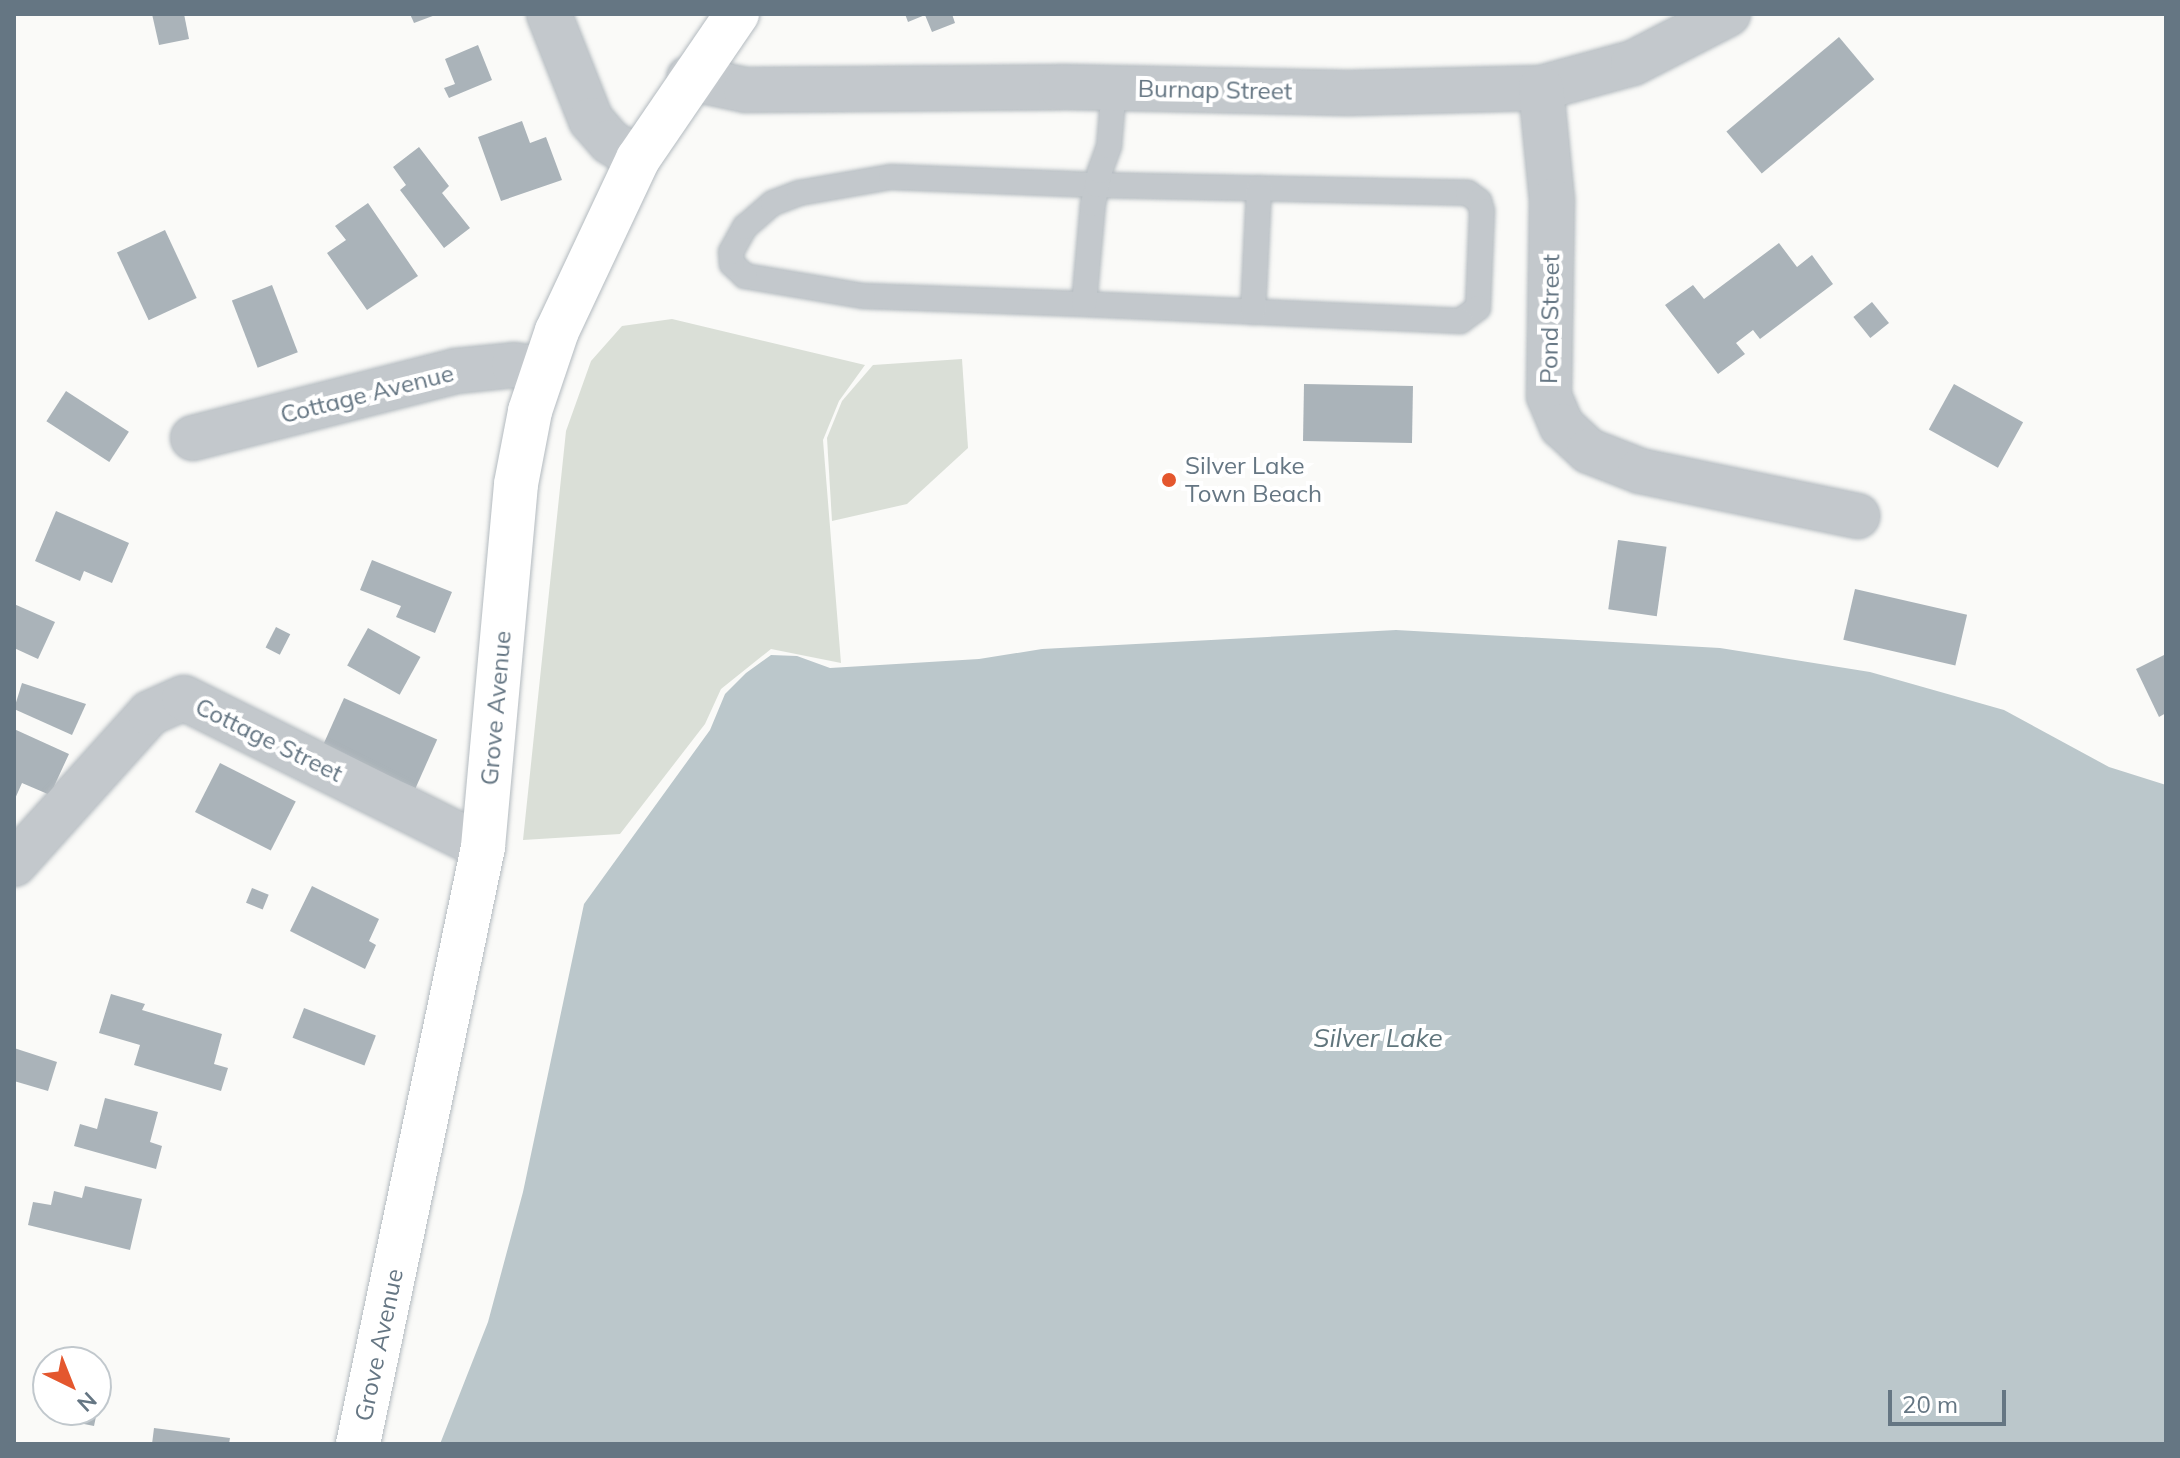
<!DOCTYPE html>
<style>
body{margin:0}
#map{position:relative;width:2180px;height:1458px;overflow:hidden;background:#fafaf8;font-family:Mulish,sans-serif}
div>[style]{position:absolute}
.green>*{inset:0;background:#dadfd7}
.water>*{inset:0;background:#bbc7cb}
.building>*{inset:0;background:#aab3b9;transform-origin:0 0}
.roads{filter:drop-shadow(0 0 2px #b3babf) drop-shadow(0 0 2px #b3babf)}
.lane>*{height:24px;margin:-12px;padding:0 12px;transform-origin:12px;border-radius:12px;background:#c3c8cc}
.street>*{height:44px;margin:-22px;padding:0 22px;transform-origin:22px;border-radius:22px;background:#c3c8cc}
.secondary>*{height:44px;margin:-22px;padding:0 22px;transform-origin:22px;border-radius:22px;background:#fff}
.dots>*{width:22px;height:22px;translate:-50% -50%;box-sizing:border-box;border:4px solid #fff;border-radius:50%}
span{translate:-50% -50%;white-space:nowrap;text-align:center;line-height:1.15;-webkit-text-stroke:8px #fff;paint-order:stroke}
.street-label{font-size:24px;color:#657683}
.poi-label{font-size:24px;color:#657683}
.left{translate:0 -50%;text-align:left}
.water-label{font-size:26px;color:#60757c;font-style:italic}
.frame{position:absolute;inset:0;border:16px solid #657683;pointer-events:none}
.north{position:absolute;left:32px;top:1346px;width:80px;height:80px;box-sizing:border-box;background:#fff;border:2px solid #c1c8cd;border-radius:50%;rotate:137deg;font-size:22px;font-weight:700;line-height:32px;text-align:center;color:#657683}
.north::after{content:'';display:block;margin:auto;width:28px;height:36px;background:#e4572e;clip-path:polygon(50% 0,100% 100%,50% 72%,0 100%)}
.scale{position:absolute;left:1888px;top:1390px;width:118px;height:36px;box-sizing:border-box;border:4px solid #657683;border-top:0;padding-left:10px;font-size:24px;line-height:28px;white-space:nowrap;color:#657683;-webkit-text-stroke:6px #fff;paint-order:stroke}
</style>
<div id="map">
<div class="green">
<div style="clip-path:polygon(672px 319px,865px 365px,839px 401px,823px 440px,841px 663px,771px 649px,721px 689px,705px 724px,620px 834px,523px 840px,566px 431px,591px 361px,622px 326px)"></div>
<div style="clip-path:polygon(962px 359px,968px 448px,907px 504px,832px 521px,827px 438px,842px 401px,873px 365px)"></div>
</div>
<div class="water">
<div style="clip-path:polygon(1396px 630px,1720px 648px,1870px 672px,2004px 710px,2109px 767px,2166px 785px,2166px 1444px,440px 1444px,488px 1322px,523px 1192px,584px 904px,710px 730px,725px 694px,746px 673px,771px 655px,797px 656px,830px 668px,979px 659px,1042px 649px)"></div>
</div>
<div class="building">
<div style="clip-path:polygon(152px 14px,184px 14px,189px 39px,159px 45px)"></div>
<div style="clip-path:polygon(410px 14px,438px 14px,414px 23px)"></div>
<div style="clip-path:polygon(905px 14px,952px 14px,955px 23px,932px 32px,925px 15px,908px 22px)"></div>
<div style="left:1839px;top:37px;width:55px;height:147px;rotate:50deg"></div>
<div style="clip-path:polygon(478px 45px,492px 80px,449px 98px,444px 88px,455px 84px,445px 59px)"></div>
<div style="clip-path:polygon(522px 121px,530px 143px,546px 137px,562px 180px,501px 201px,478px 137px)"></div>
<div style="clip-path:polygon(419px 147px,449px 186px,442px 193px,470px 228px,444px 248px,400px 190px,406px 185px,393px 167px)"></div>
<div style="clip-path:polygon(368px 203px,418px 276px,367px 310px,327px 253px,346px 240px,335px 226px)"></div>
<div style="left:165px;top:230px;width:75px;height:53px;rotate:65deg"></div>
<div style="clip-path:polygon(1779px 243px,1797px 267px,1812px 255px,1833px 284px,1760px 339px,1753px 330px,1736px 343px,1745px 354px,1718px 374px,1665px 305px,1693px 285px,1704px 299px)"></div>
<div style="left:272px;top:285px;width:72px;height:43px;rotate:69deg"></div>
<div style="left:1872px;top:302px;width:27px;height:24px;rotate:51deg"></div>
<div style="left:1304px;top:384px;width:109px;height:57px;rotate:1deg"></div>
<div style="left:1954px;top:384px;width:79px;height:52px;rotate:29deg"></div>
<div style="left:66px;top:391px;width:75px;height:36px;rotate:33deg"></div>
<div style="clip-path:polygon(56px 511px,129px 543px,112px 583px,84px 571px,80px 581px,35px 561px)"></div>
<div style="left:1618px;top:540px;width:49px;height:70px;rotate:8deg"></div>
<div style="clip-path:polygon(372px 560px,452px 592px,435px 633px,396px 617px,401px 606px,360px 590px)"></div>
<div style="left:1855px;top:589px;width:115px;height:52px;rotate:13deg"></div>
<div style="clip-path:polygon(14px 604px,55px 622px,38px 659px,14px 648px)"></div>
<div style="left:276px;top:627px;width:16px;height:23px;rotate:27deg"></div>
<div style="left:368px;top:628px;width:60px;height:43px;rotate:29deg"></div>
<div style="clip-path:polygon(2166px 654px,2166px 713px,2159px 717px,2136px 669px)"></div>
<div style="clip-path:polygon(22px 683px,86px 704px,72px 735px,14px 709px)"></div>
<div style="left:344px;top:698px;width:102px;height:53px;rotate:24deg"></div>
<div style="clip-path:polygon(14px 729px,69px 754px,50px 795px,22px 783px,14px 801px)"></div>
<div style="left:220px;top:763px;width:85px;height:55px;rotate:27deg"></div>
<div style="clip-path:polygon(312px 886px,379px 919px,369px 941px,376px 945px,365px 969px,290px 931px)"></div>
<div style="left:252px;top:888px;width:18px;height:16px;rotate:22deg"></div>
<div style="clip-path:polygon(111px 994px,145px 1004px,142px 1010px,222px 1034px,214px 1064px,228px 1068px,221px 1091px,134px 1065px,140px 1045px,99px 1033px)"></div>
<div style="left:304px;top:1008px;width:77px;height:32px;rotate:21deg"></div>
<div style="clip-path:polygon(14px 1048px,57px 1062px,48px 1091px,14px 1081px)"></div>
<div style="clip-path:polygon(105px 1098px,158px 1112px,150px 1142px,162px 1146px,156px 1169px,74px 1146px,80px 1124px,97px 1129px)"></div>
<div style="clip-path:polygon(85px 1186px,142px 1199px,130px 1250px,28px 1225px,33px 1202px,51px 1205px,54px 1191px,82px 1198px)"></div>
<div style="clip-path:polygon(96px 1378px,104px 1379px,94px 1426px,74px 1422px,77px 1410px,96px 1410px)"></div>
<div style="clip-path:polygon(154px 1428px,230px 1438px,229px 1444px,152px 1444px)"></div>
</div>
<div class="roads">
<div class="lane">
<div style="left:1084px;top:304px;width:221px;rotate:-177.9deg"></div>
<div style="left:863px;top:296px;width:120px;rotate:-170.4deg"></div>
<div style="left:745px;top:276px;width:18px;rotate:-137deg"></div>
<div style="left:732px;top:264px;width:12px;rotate:-95deg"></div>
<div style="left:731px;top:252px;width:29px;rotate:-61deg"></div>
<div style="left:745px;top:227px;width:37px;rotate:-41deg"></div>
<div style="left:773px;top:203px;width:28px;rotate:-21deg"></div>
<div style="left:799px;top:193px;width:93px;rotate:-9.9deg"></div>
<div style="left:891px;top:177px;width:206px;rotate:2.2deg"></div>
<div style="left:1097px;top:185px;width:371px;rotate:1.2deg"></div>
<div style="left:1468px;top:193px;width:14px;rotate:36deg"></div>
<div style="left:1479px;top:201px;width:10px;rotate:73deg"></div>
<div style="left:1482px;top:211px;width:97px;rotate:92.4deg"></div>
<div style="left:1478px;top:308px;width:22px;rotate:144deg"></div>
<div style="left:1460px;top:321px;width:376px;rotate:-177.4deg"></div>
<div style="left:1084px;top:304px;width:100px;rotate:-84.9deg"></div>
<div style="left:1093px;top:204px;width:19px;rotate:-78deg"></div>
<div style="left:1097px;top:185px;width:14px;rotate:-78deg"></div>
<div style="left:1100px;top:171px;width:27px;rotate:-70deg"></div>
<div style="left:1109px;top:146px;width:58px;rotate:-85.1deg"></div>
<div style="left:1253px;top:312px;width:124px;rotate:-87.2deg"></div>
</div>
<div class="street">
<div style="left:549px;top:14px;width:114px;rotate:68.4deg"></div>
<div style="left:591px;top:120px;width:29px;rotate:49deg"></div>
<div style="left:610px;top:142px;width:33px;rotate:31deg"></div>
<div style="left:689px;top:78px;width:58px;rotate:11.9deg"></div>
<div style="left:746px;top:90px;width:315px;rotate:-0.5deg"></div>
<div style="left:1061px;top:87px;width:287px;rotate:1.2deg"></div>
<div style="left:1348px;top:93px;width:193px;rotate:-1.5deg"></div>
<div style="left:1541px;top:88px;width:95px;rotate:-15.2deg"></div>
<div style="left:1633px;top:63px;width:107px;rotate:-27.3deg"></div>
<div style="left:1541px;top:88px;width:114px;rotate:84.4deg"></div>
<div style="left:1552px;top:201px;width:195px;rotate:90.9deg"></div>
<div style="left:1549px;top:396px;width:33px;rotate:67deg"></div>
<div style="left:1562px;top:426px;width:37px;rotate:43deg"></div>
<div style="left:1589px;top:451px;width:55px;rotate:21.4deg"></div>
<div style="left:1640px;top:471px;width:222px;rotate:11.7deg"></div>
<div style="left:193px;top:438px;width:271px;rotate:-14.3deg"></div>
<div style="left:456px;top:371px;width:58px;rotate:-5.9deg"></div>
<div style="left:514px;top:365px;width:29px;rotate:8deg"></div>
<div style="left:14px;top:864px;width:203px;rotate:-48deg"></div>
<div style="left:150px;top:713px;width:37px;rotate:-24deg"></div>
<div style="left:184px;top:698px;width:334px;rotate:26.5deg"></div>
</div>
<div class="secondary">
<div style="left:358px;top:1444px;width:610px;rotate:-78.17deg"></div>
<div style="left:483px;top:847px;width:364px;rotate:-84.8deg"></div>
<div style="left:516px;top:484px;width:74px;rotate:-79.1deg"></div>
<div style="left:530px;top:411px;width:84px;rotate:-71.4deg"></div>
<div style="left:557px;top:331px;width:190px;rotate:-64.8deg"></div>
<div style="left:638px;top:159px;width:176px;rotate:-55.7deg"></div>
</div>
</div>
<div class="dots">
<div style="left:1169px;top:480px;background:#e4572e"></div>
</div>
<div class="street-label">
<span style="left:1215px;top:90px;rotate:1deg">Burnap Street</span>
<span style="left:1550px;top:319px;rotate:-89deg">Pond Street</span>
<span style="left:367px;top:394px;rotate:-14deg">Cottage Avenue</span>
<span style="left:496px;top:708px;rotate:-85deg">Grove Avenue</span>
<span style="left:269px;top:740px;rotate:26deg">Cottage Street</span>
<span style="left:379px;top:1345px;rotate:-78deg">Grove Avenue</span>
</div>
<div class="poi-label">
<span class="left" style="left:1185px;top:480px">Silver Lake<br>Town Beach</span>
</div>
<div class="water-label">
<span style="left:1378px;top:1038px">Silver Lake</span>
</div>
<div class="frame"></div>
<div class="north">N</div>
<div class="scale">20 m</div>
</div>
